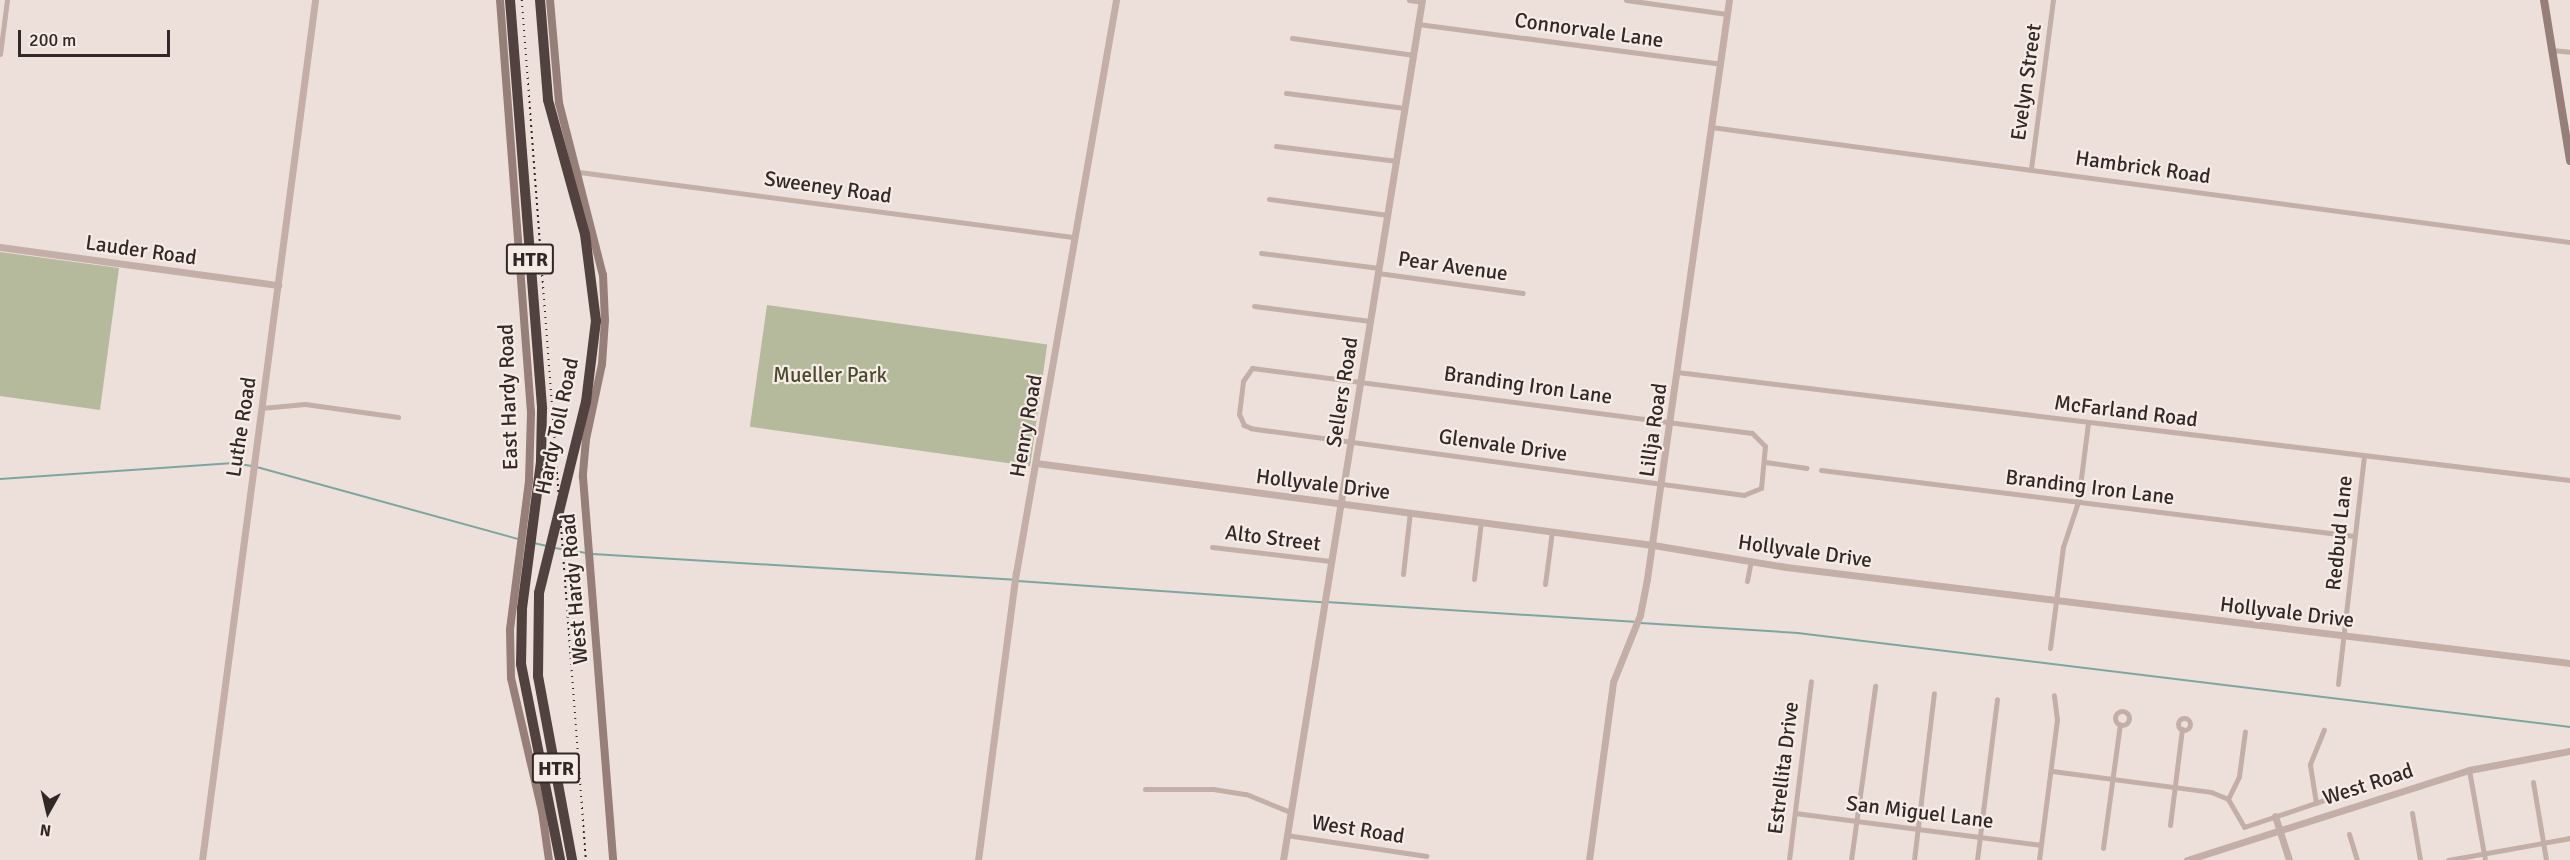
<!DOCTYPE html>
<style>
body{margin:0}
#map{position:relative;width:2570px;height:860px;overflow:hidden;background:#ede0da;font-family:Signika,sans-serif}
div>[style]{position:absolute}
.green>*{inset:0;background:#b5ba9c;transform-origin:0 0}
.stream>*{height:1.5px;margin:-0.75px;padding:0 0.75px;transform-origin:0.75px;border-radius:0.75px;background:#7da6a0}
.minor>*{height:5px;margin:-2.5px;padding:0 2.5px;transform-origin:2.5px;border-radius:2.5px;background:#c3afa7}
.minor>.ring{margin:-2.5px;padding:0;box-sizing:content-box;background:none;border:5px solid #c3afa7;border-radius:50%}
.tertiary>*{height:7px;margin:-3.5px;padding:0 3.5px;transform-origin:3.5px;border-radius:3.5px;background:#c3afa7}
.secondary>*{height:8px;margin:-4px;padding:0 4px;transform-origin:4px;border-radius:4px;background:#967f79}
.motorway>*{height:10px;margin:-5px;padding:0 5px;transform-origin:5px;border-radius:5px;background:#51413f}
.rail>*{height:1.5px;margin-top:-0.75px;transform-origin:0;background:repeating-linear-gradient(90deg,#312827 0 1.5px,transparent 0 6px)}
.motorway-bridge>*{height:10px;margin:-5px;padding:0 5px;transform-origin:5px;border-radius:5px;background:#51413f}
span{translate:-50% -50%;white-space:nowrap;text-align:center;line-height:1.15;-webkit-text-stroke:4.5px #f6ebe5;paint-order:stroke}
.shield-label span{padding:2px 4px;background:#f6ebe5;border:2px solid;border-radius:4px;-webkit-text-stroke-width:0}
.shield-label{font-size:20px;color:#312827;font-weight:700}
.street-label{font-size:21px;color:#312827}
.park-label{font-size:21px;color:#464c2e}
.north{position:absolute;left:18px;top:782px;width:60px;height:60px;-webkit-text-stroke:4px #f6ebe5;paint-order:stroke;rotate:188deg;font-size:16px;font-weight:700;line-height:24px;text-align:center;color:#312827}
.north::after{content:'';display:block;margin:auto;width:21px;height:27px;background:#312827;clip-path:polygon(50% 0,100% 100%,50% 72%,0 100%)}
.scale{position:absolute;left:18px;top:30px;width:152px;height:27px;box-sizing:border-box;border:3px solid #312827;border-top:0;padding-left:8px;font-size:18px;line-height:21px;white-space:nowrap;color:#312827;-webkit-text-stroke:4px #f6ebe5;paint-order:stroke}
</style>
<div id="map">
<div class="green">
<div style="clip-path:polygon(0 252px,119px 268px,100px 410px,0 396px)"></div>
<div style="left:767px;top:305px;width:283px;height:123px;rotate:8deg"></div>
</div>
<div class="stream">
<div style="left:257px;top:467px;width:271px;rotate:15.4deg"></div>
<div style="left:0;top:479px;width:234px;rotate:-3.9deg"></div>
<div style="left:233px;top:463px;width:19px;rotate:9deg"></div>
<div style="left:534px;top:543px;width:13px;rotate:13deg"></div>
<div style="left:555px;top:548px;width:30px;rotate:9deg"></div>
<div style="left:593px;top:554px;width:422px;rotate:3.5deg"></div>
<div style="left:1018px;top:581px;width:305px;rotate:4deg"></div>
<div style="left:1327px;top:602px;width:307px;rotate:3.7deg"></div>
<div style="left:1641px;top:623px;width:157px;rotate:3.6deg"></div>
<div style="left:1798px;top:633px;width:778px;rotate:6.94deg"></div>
</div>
<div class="minor">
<div style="left:1409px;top:0;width:12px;rotate:9deg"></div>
<div style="left:1626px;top:0;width:102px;rotate:7.9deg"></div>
<div style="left:1418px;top:24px;width:305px;rotate:7.5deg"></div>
<div style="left:1292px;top:38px;width:123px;rotate:7.9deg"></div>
<div style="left:2552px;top:50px;width:18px;rotate:6deg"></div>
<div style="left:0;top:54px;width:54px;rotate:-82.6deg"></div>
<div style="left:1286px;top:93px;width:120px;rotate:7.2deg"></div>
<div style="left:1711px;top:127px;width:867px;rotate:7.63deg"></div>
<div style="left:1276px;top:146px;width:122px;rotate:7.1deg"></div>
<div style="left:2031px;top:169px;width:170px;rotate:-82.6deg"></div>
<div style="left:579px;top:172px;width:498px;rotate:7.5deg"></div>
<div style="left:1269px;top:199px;width:120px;rotate:7.7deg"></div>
<div style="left:1261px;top:253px;width:119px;rotate:7.2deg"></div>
<div style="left:1378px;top:273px;width:146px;rotate:7.9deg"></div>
<div style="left:1254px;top:306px;width:117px;rotate:7.4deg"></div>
<div style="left:1252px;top:368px;width:504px;rotate:7.41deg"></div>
<div style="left:1752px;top:433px;width:18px;rotate:45deg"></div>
<div style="left:1765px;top:446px;width:42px;rotate:95.4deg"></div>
<div style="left:1761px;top:488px;width:18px;rotate:158deg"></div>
<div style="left:1744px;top:495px;width:498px;rotate:-172.3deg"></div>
<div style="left:1251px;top:428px;width:8px;rotate:-157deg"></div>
<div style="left:1244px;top:425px;width:12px;rotate:-114deg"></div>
<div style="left:1239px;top:414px;width:33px;rotate:-83deg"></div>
<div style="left:1243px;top:381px;width:16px;rotate:-55deg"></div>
<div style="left:1677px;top:372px;width:900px;rotate:6.9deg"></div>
<div style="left:261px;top:408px;width:44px;rotate:-5.2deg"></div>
<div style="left:305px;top:404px;width:94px;rotate:8deg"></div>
<div style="left:1765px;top:462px;width:42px;rotate:8.1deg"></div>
<div style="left:1821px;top:470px;width:537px;rotate:7.06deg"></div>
<div style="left:1212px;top:547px;width:119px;rotate:6.8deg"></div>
<div style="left:1403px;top:574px;width:62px;rotate:-83.6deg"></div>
<div style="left:1474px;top:579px;width:58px;rotate:-83.1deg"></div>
<div style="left:1747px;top:581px;width:21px;rotate:-79deg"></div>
<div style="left:1545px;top:584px;width:53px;rotate:-82.5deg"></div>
<div style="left:2050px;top:648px;width:102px;rotate:-82.7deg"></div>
<div style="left:2063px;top:547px;width:47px;rotate:-71.6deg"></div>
<div style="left:2078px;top:502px;width:80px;rotate:-82.8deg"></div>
<div style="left:2338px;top:684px;width:228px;rotate:-83.5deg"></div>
<div class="ring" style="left:2115px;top:711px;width:9px;height:9px"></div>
<div class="ring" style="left:2178px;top:718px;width:7px;height:7px"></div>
<div style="left:2469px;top:770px;width:91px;rotate:79.9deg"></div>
<div style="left:2052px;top:771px;width:160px;rotate:7.5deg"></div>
<div style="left:2211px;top:792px;width:18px;rotate:22deg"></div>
<div style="left:2228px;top:799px;width:32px;rotate:60deg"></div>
<div style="left:2244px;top:827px;width:88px;rotate:-18.6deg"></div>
<div style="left:2533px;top:782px;width:79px;rotate:80.5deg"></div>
<div style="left:1145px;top:789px;width:68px"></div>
<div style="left:1213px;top:789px;width:33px;rotate:9deg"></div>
<div style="left:1246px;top:794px;width:48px;rotate:22.2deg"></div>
<div style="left:2228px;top:799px;width:25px;rotate:-64deg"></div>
<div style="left:2239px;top:776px;width:45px;rotate:-82.4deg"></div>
<div style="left:2316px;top:803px;width:39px;rotate:-99deg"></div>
<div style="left:2310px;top:764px;width:37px;rotate:-68deg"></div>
<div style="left:1795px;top:813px;width:247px;rotate:7.4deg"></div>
<div style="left:2412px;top:813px;width:48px;rotate:80.3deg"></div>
<div style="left:2170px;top:825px;width:97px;rotate:-82.9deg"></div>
<div style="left:2349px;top:834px;width:27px;rotate:73deg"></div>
<div style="left:1286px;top:835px;width:142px;rotate:8.5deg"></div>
<div style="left:2103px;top:848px;width:125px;rotate:-82.2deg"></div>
<div style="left:1789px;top:860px;width:180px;rotate:-83deg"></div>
<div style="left:1851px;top:860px;width:176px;rotate:-82.1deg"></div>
<div style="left:1914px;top:860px;width:168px;rotate:-83.2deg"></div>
<div style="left:1977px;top:860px;width:162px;rotate:-82.9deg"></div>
<div style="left:2039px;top:860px;width:141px;rotate:-82.7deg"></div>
<div style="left:2057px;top:720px;width:25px;rotate:-97deg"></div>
<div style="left:2448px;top:860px;width:124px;rotate:-10.2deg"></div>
</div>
<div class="tertiary">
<div style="left:0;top:247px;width:281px;rotate:7.8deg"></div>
<div style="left:1036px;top:463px;width:622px;rotate:7.57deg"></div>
<div style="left:1653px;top:545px;width:135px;rotate:9.4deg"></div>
<div style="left:1786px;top:567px;width:790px;rotate:6.98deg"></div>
<div style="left:2275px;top:816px;width:46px;rotate:72.3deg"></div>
<div style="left:202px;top:860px;width:867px;rotate:-82.51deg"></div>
<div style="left:978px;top:860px;width:290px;rotate:-82.5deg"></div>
<div style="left:1016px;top:573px;width:582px;rotate:-80.1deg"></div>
<div style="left:1283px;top:860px;width:871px;rotate:-80.82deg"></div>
<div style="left:1589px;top:860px;width:180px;rotate:-82.3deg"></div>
<div style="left:1613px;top:682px;width:72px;rotate:-68.1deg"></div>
<div style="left:1640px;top:615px;width:37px;rotate:-79deg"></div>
<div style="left:1647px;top:579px;width:585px;rotate:-81.94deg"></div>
<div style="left:2187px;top:860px;width:296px;rotate:-17.7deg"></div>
<div style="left:2469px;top:770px;width:103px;rotate:-10.7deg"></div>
</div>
<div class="secondary">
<div style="left:500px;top:0;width:414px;rotate:85.7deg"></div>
<div style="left:531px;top:413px;width:68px;rotate:91.7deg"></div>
<div style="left:529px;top:481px;width:150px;rotate:97.3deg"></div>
<div style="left:510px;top:630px;width:48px;rotate:88.8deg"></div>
<div style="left:511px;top:678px;width:137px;rotate:76.9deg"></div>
<div style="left:542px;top:811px;width:49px;rotate:81.9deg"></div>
<div style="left:550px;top:0;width:103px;rotate:85deg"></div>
<div style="left:559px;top:103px;width:178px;rotate:75.7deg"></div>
<div style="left:603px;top:275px;width:45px;rotate:87.5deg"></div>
<div style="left:605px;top:320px;width:44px;rotate:93.9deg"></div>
<div style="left:602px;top:364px;width:77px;rotate:102deg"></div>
<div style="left:586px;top:439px;width:38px;rotate:95deg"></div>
<div style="left:583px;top:477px;width:384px;rotate:85.5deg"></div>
<div style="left:2544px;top:0;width:163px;rotate:80.8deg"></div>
</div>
<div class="motorway">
<div style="left:510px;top:0;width:410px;rotate:85.5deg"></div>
<div style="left:542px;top:409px;width:53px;rotate:91.1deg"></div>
<div style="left:541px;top:462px;width:148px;rotate:97.4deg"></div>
<div style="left:522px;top:609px;width:55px;rotate:91deg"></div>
<div style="left:521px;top:664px;width:200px;rotate:78.7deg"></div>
<div style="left:540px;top:0;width:100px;rotate:85.4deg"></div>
<div style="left:548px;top:100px;width:139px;rotate:74.6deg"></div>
<div style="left:585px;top:234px;width:88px;rotate:82.8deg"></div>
<div style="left:538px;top:676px;width:187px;rotate:79.5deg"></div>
</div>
<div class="rail">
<div style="left:522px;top:0;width:862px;rotate:85.74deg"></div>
</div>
<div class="motorway-bridge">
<div style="left:538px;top:676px;width:83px;rotate:-89.3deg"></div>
<div style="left:539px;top:593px;width:197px;rotate:-76.2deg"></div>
<div style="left:586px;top:402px;width:82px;rotate:-83deg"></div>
</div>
<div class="shield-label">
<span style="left:530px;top:259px">HTR</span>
<span style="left:556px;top:768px">HTR</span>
</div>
<div class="street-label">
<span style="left:1589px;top:30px;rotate:8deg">Connorvale Lane</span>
<span style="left:2026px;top:82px;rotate:-82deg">Evelyn Street</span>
<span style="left:2143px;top:167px;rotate:8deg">Hambrick Road</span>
<span style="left:828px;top:187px;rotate:8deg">Sweeney Road</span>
<span style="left:141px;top:250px;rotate:8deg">Lauder Road</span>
<span style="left:1453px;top:266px;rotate:8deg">Pear Avenue</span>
<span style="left:1528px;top:385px;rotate:8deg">Branding Iron Lane</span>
<span style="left:1342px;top:392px;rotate:-81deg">Sellers Road</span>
<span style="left:508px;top:397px;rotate:-92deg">East Hardy Road</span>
<span style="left:2126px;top:411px;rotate:7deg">McFarland Road</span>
<span style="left:557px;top:426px;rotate:-78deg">Hardy Toll Road</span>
<span style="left:1026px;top:426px;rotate:-80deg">Henry Road</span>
<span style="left:241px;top:427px;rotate:-81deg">Luthe Road</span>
<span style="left:1653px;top:430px;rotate:-82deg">Lillja Road</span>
<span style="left:1503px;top:445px;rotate:8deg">Glenvale Drive</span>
<span style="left:1323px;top:484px;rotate:7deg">Hollyvale Drive</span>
<span style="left:2090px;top:487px;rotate:7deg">Branding Iron Lane</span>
<span style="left:2339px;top:533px;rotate:-84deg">Redbud Lane</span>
<span style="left:1273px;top:538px;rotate:7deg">Alto Street</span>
<span style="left:1805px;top:551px;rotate:8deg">Hollyvale Drive</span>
<span style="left:574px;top:589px;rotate:-95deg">West Hardy Road</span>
<span style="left:2287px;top:612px;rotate:7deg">Hollyvale Drive</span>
<span style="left:1783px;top:768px;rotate:-83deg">Estrellita Drive</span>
<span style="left:2368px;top:784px;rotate:-18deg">West Road</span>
<span style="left:1920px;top:812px;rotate:7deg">San Miguel Lane</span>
<span style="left:1358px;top:829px;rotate:9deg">West Road</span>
</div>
<div class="park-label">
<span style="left:830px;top:375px">Mueller Park</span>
</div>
<div class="north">N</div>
<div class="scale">200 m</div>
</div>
